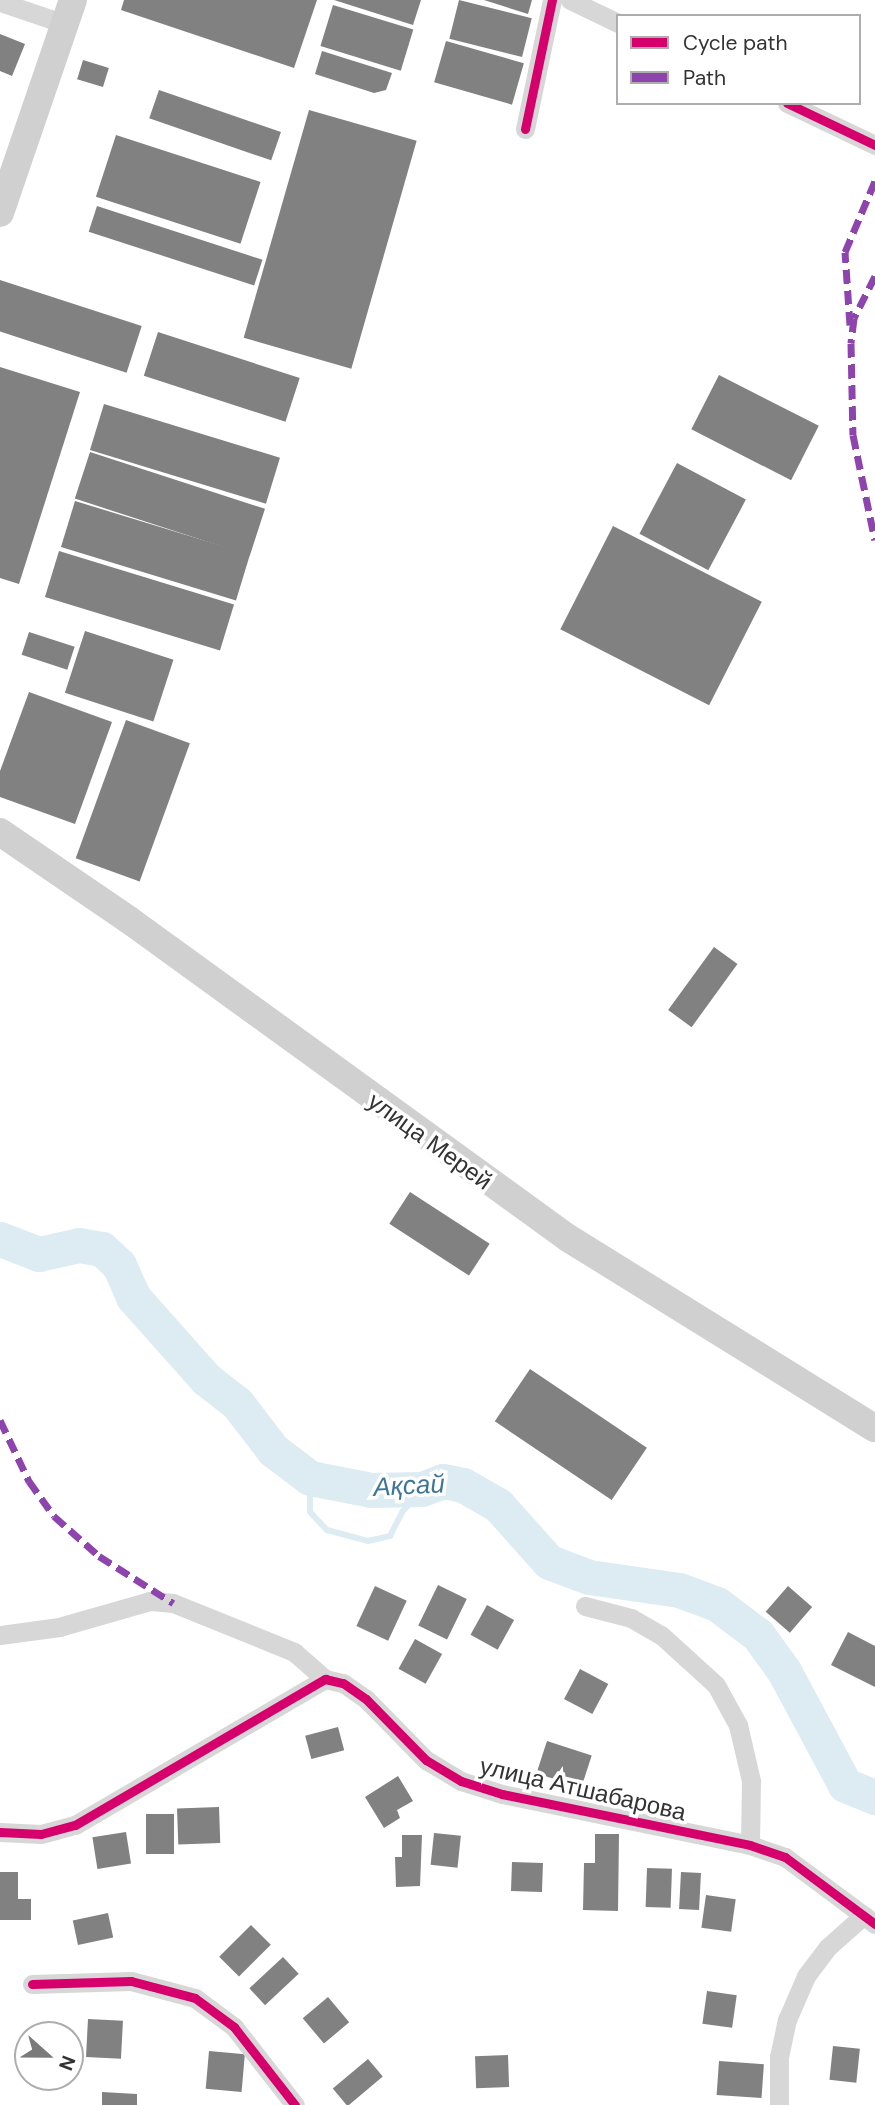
<!DOCTYPE html>
<meta charset="utf-8">
<style>
body{margin:0}
#map{position:relative;width:875px;height:2105px;overflow:hidden;background:#fff;font-family:"DM Sans",sans-serif}
div>[style]{position:absolute}
.stream>*{height:6px;margin:-3px;padding:0 3px;transform-origin:3px;border-radius:3px;background:#ddebf3}
.river>*{height:35px;margin:-17.5px;padding:0 17.5px;transform-origin:17.5px;border-radius:17.5px;background:#ddebf3}
.building>*{inset:0;background:#818181;transform-origin:0 0}
.minor>*{height:19px;margin:-9.5px;padding:0 9.5px;transform-origin:9.5px;border-radius:9.5px;background:#d7d7d7}
.secondary>*{height:28px;margin:-14px;padding:0 14px;transform-origin:14px;border-radius:14px;background:#d0d0d0}
.quiet>*{height:7px;margin-top:-3.5px;transform-origin:0;background:repeating-linear-gradient(90deg,#8e44ad 0 14px,transparent 0 21px)}
.cycleway>*{height:9px;margin:-4.5px;padding:0 4.5px;transform-origin:4.5px;border-radius:4.5px;background:#d6006c}
span{translate:-50% -50%;white-space:nowrap;text-align:center;line-height:1.15;-webkit-text-stroke:7px #fff;paint-order:stroke}
.street-label{font-size:24px;color:#333}
.water-label{font-size:26px;color:#3f7597;font-style:italic}
.legend{position:absolute;left:616px;top:14px;width:245px;height:91px;box-sizing:border-box;background:#fff;border:2px solid #adadad;margin:0;padding:9px 12px;list-style:none;font-size:21px;color:#333}
.legend li{display:flex;align-items:center;gap:14px;height:35px}
.legend b{width:35px;border:2px solid #adadad}
.north{position:absolute;left:14px;top:2021px;width:70px;height:70px;box-sizing:border-box;background:#fff;border:2px solid #adadad;border-radius:50%;rotate:111deg;font-size:19px;font-weight:700;line-height:28px;text-align:center;color:#333}
.north::after{content:'';display:block;margin:auto;width:24px;height:32px;background:#7a7a7a;clip-path:polygon(50% 0,100% 100%,50% 72%,0 100%)}
</style>
<div id="map">
<div class="stream">
<div style="left:310px;top:1478px;width:34px;rotate:90deg"></div>
<div style="left:310px;top:1512px;width:25px;rotate:47deg"></div>
<div style="left:327px;top:1530px;width:42px;rotate:15deg"></div>
<div style="left:368px;top:1541px;width:23px;rotate:-13deg"></div>
<div style="left:390px;top:1536px;width:28px;rotate:-63deg"></div>
<div style="left:403px;top:1511px;width:29px;rotate:-49deg"></div>
</div>
<div class="river">
<div style="left:0;top:1239px;width:42px;rotate:21deg"></div>
<div style="left:39px;top:1254px;width:41px;rotate:-12.7deg"></div>
<div style="left:79px;top:1245px;width:23px;rotate:10deg"></div>
<div style="left:102px;top:1249px;width:23px;rotate:43deg"></div>
<div style="left:119px;top:1265px;width:35px;rotate:66deg"></div>
<div style="left:133px;top:1297px;width:110px;rotate:48.3deg"></div>
<div style="left:206px;top:1379px;width:39px;rotate:38deg"></div>
<div style="left:237px;top:1403px;width:59px;rotate:52.5deg"></div>
<div style="left:273px;top:1450px;width:46px;rotate:37.1deg"></div>
<div style="left:310px;top:1478px;width:62px;rotate:11.1deg"></div>
<div style="left:371px;top:1490px;width:51px;rotate:-1.1deg"></div>
<div style="left:422px;top:1489px;width:22px;rotate:-21deg"></div>
<div style="left:443px;top:1481px;width:20px;rotate:11deg"></div>
<div style="left:463px;top:1485px;width:40px;rotate:29.7deg"></div>
<div style="left:498px;top:1505px;width:76px;rotate:48.2deg"></div>
<div style="left:549px;top:1562px;width:43px;rotate:20.6deg"></div>
<div style="left:589px;top:1577px;width:91px;rotate:8.2deg"></div>
<div style="left:679px;top:1590px;width:40px;rotate:20.2deg"></div>
<div style="left:717px;top:1604px;width:51px;rotate:37.1deg"></div>
<div style="left:758px;top:1635px;width:44px;rotate:54.2deg"></div>
<div style="left:784px;top:1671px;width:129px;rotate:61.8deg"></div>
<div style="left:845px;top:1785px;width:32px;rotate:22deg"></div>
</div>
<div class="building">
<div style="clip-path:polygon(124px 0,317px 0,294px 68px,121px 10px)"></div>
<div style="clip-path:polygon(334px 0,421px 0,413px 25px)"></div>
<div style="left:459px;top:0;width:75px;height:40px;rotate:14deg"></div>
<div style="clip-path:polygon(484px 0,532px 0,528px 14px)"></div>
<div style="left:333px;top:5px;width:84px;height:43px;rotate:17deg"></div>
<div style="clip-path:polygon(0 34px,25px 44px,12px 76px,0 71px)"></div>
<div style="left:446px;top:41px;width:81px;height:43px;rotate:16deg"></div>
<div style="clip-path:polygon(322px 51px,392px 73px,386px 90px,374px 93px,315px 74px)"></div>
<div style="left:83px;top:60px;width:27px;height:20px;rotate:17deg"></div>
<div style="left:159px;top:90px;width:129px;height:30px;rotate:19deg"></div>
<div style="left:309px;top:110px;width:112px;height:237px;rotate:16deg"></div>
<div style="left:116px;top:135px;width:152px;height:65px;rotate:18deg"></div>
<div style="left:97px;top:206px;width:174px;height:27px;rotate:18deg"></div>
<div style="left:0;top:280px;width:149px;height:49px;rotate:18deg"></div>
<div style="left:158px;top:332px;width:149px;height:46px;rotate:18deg"></div>
<div style="clip-path:polygon(0 367px,80px 392px,19px 584px,0 578px)"></div>
<div style="left:719px;top:375px;width:112px;height:61px;rotate:27deg"></div>
<div style="left:104px;top:404px;width:184px;height:48px;rotate:17deg"></div>
<div style="left:90px;top:452px;width:184px;height:49px;rotate:18deg"></div>
<div style="left:677px;top:463px;width:78px;height:80px;rotate:28deg"></div>
<div style="left:75px;top:501px;width:183px;height:48px;rotate:17deg"></div>
<div style="left:613px;top:526px;width:167px;height:116px;rotate:27deg"></div>
<div style="left:59px;top:551px;width:183px;height:48px;rotate:17deg"></div>
<div style="left:85px;top:631px;width:93px;height:65px;rotate:18deg"></div>
<div style="left:29px;top:632px;width:48px;height:24px;rotate:18deg"></div>
<div style="clip-path:polygon(29px 692px,112px 722px,75px 824px,0 797px,0 771px)"></div>
<div style="left:126px;top:720px;width:68px;height:147px;rotate:20deg"></div>
<div style="left:714px;top:947px;width:29px;height:78px;rotate:36deg"></div>
<div style="left:410px;top:1192px;width:95px;height:38px;rotate:33deg"></div>
<div style="left:530px;top:1369px;width:141px;height:63px;rotate:34deg"></div>
<div style="left:438px;top:1585px;width:32px;height:45px;rotate:26deg"></div>
<div style="left:375px;top:1586px;width:35px;height:44px;rotate:25deg"></div>
<div style="left:788px;top:1586px;width:32px;height:34px;rotate:41deg"></div>
<div style="left:487px;top:1605px;width:31px;height:34px;rotate:29deg"></div>
<div style="clip-path:polygon(848px 1632px,875px 1646px,875px 1687px,831px 1665px)"></div>
<div style="left:415px;top:1639px;width:31px;height:34px;rotate:29deg"></div>
<div style="left:580px;top:1669px;width:32px;height:34px;rotate:28deg"></div>
<div style="left:338px;top:1727px;width:24px;height:34px;rotate:75deg"></div>
<div style="left:547px;top:1741px;width:47px;height:34px;rotate:18deg"></div>
<div style="clip-path:polygon(398px 1776px,413px 1801px,397px 1810px,400px 1818px,384px 1828px,365px 1797px)"></div>
<div style="left:219px;top:1807px;width:36px;height:42px;rotate:88deg"></div>
<div style="left:146px;top:1814px;width:28px;height:40px"></div>
<div style="left:126px;top:1832px;width:32px;height:34px;rotate:81deg"></div>
<div style="left:434px;top:1833px;width:27px;height:32px;rotate:6deg"></div>
<div style="clip-path:polygon(595px 1834px,619px 1834px,618px 1911px,583px 1910px,584px 1863px,595px 1863px)"></div>
<div style="clip-path:polygon(402px 1835px,422px 1835px,420px 1886px,396px 1887px,395px 1857px,402px 1857px)"></div>
<div style="left:512px;top:1862px;width:31px;height:29px;rotate:2deg"></div>
<div style="left:647px;top:1868px;width:25px;height:39px;rotate:2deg"></div>
<div style="clip-path:polygon(0 1872px,18px 1872px,18px 1899px,31px 1899px,31px 1920px,0 1920px)"></div>
<div style="left:681px;top:1872px;width:20px;height:37px;rotate:3deg"></div>
<div style="left:706px;top:1895px;width:30px;height:33px;rotate:8deg"></div>
<div style="left:108px;top:1913px;width:25px;height:36px;rotate:78deg"></div>
<div style="left:251px;top:1925px;width:28px;height:45px;rotate:45deg"></div>
<div style="left:283px;top:1957px;width:23px;height:46px;rotate:47deg"></div>
<div style="left:707px;top:1991px;width:30px;height:33px;rotate:8deg"></div>
<div style="left:328px;top:1997px;width:33px;height:33px;rotate:50deg"></div>
<div style="left:88px;top:2019px;width:35px;height:38px;rotate:3deg"></div>
<div style="left:833px;top:2046px;width:27px;height:34px;rotate:6deg"></div>
<div style="left:209px;top:2051px;width:36px;height:38px;rotate:5deg"></div>
<div style="left:508px;top:2055px;width:32px;height:33px;rotate:88deg"></div>
<div style="left:368px;top:2059px;width:23px;height:46px;rotate:50deg"></div>
<div style="left:719px;top:2061px;width:45px;height:34px;rotate:4deg"></div>
<div style="clip-path:polygon(102px 2092px,137px 2094px,137px 2105px,102px 2105px)"></div>
</div>
<div class="minor">
<div style="left:570px;top:0;width:53px;rotate:25.6deg"></div>
<div style="left:0;top:2px;width:69px;rotate:18.7deg"></div>
<div style="left:787px;top:103px;width:98px;rotate:25.5deg"></div>
<div style="left:525px;top:129px;width:132px;rotate:-78.2deg"></div>
<div style="left:585px;top:1606px;width:48px;rotate:14.6deg"></div>
<div style="left:631px;top:1618px;width:34px;rotate:30deg"></div>
<div style="left:661px;top:1635px;width:74px;rotate:42.3deg"></div>
<div style="left:716px;top:1685px;width:46px;rotate:61.2deg"></div>
<div style="left:738px;top:1725px;width:57px;rotate:76.9deg"></div>
<div style="left:751px;top:1781px;width:64px;rotate:90.9deg"></div>
<div style="left:0;top:1635px;width:60px;rotate:-7.7deg"></div>
<div style="left:59px;top:1627px;width:95px;rotate:-15.9deg"></div>
<div style="left:150px;top:1601px;width:23px;rotate:5deg"></div>
<div style="left:173px;top:1603px;width:131px;rotate:22deg"></div>
<div style="left:294px;top:1652px;width:41px;rotate:41.1deg"></div>
<div style="left:0;top:1832px;width:41px;rotate:2.8deg"></div>
<div style="left:41px;top:1834px;width:35px;rotate:-15deg"></div>
<div style="left:75px;top:1825px;width:290px;rotate:-30.3deg"></div>
<div style="left:325px;top:1679px;width:18px;rotate:13deg"></div>
<div style="left:343px;top:1683px;width:28px;rotate:35deg"></div>
<div style="left:366px;top:1699px;width:86px;rotate:45.5deg"></div>
<div style="left:426px;top:1760px;width:41px;rotate:31deg"></div>
<div style="left:461px;top:1781px;width:43px;rotate:17.6deg"></div>
<div style="left:502px;top:1794px;width:253px;rotate:11.6deg"></div>
<div style="left:750px;top:1845px;width:37px;rotate:19deg"></div>
<div style="left:785px;top:1857px;width:112px;rotate:36.7deg"></div>
<div style="left:32px;top:1984px;width:99px;rotate:-1.7deg"></div>
<div style="left:131px;top:1981px;width:66px;rotate:14.9deg"></div>
<div style="left:195px;top:1998px;width:49px;rotate:36.6deg"></div>
<div style="left:234px;top:2027px;width:99px;rotate:52deg"></div>
<div style="left:779px;top:2105px;width:48px;rotate:-90deg"></div>
<div style="left:779px;top:2057px;width:38px;rotate:-78deg"></div>
<div style="left:787px;top:2020px;width:48px;rotate:-66.6deg"></div>
<div style="left:806px;top:1976px;width:36px;rotate:-53deg"></div>
<div style="left:828px;top:1947px;width:48px;rotate:-41.6deg"></div>
</div>
<div class="secondary">
<div style="left:0;top:213px;width:225px;rotate:-71.1deg"></div>
<div style="left:0;top:832px;width:156px;rotate:34.3deg"></div>
<div style="left:129px;top:920px;width:542px;rotate:35.92deg"></div>
<div style="left:568px;top:1238px;width:361px;rotate:31.8deg"></div>
</div>
<div class="quiet">
<div style="left:875px;top:276px;width:47px;rotate:116.6deg"></div>
<div style="left:854px;top:318px;width:25px;rotate:97deg"></div>
<div style="left:851px;top:343px;width:92px;rotate:88.8deg"></div>
<div style="left:853px;top:435px;width:107px;rotate:78.2deg"></div>
<div style="left:850px;top:325px;width:73px;rotate:-93.9deg"></div>
<div style="left:845px;top:252px;width:77px;rotate:-67.1deg"></div>
<div style="left:0;top:1420px;width:68px;rotate:64.6deg"></div>
<div style="left:29px;top:1481px;width:43px;rotate:54.5deg"></div>
<div style="left:54px;top:1516px;width:60px;rotate:41.6deg"></div>
<div style="left:99px;top:1556px;width:88px;rotate:32.4deg"></div>
</div>
<div class="cycleway">
<div style="left:787px;top:103px;width:98px;rotate:25.5deg"></div>
<div style="left:525px;top:129px;width:132px;rotate:-78.2deg"></div>
<div style="left:0;top:1832px;width:41px;rotate:2.8deg"></div>
<div style="left:41px;top:1834px;width:35px;rotate:-15deg"></div>
<div style="left:75px;top:1825px;width:290px;rotate:-30.3deg"></div>
<div style="left:325px;top:1679px;width:18px;rotate:13deg"></div>
<div style="left:343px;top:1683px;width:28px;rotate:35deg"></div>
<div style="left:366px;top:1699px;width:86px;rotate:45.5deg"></div>
<div style="left:426px;top:1760px;width:41px;rotate:31deg"></div>
<div style="left:461px;top:1781px;width:43px;rotate:17.6deg"></div>
<div style="left:502px;top:1794px;width:253px;rotate:11.6deg"></div>
<div style="left:750px;top:1845px;width:37px;rotate:19deg"></div>
<div style="left:785px;top:1857px;width:112px;rotate:36.7deg"></div>
<div style="left:32px;top:1984px;width:99px;rotate:-1.7deg"></div>
<div style="left:131px;top:1981px;width:66px;rotate:14.9deg"></div>
<div style="left:195px;top:1998px;width:49px;rotate:36.6deg"></div>
<div style="left:234px;top:2027px;width:99px;rotate:52deg"></div>
</div>
<div class="street-label">
<span style="left:430px;top:1141px;rotate:36deg">улица Мерей</span>
<span style="left:583px;top:1789px;rotate:13deg">улица Атшабарова</span>
</div>
<div class="water-label">
<span style="left:409px;top:1486px;rotate:-3deg">Ақсай</span>
</div>
<ul class="legend">
<li><b style="height:9px;background:#d6006c"></b>Cycle path</li>
<li><b style="height:9px;background:#8e44ad"></b>Path</li>
</ul>
<div class="north">N</div>
</div>
